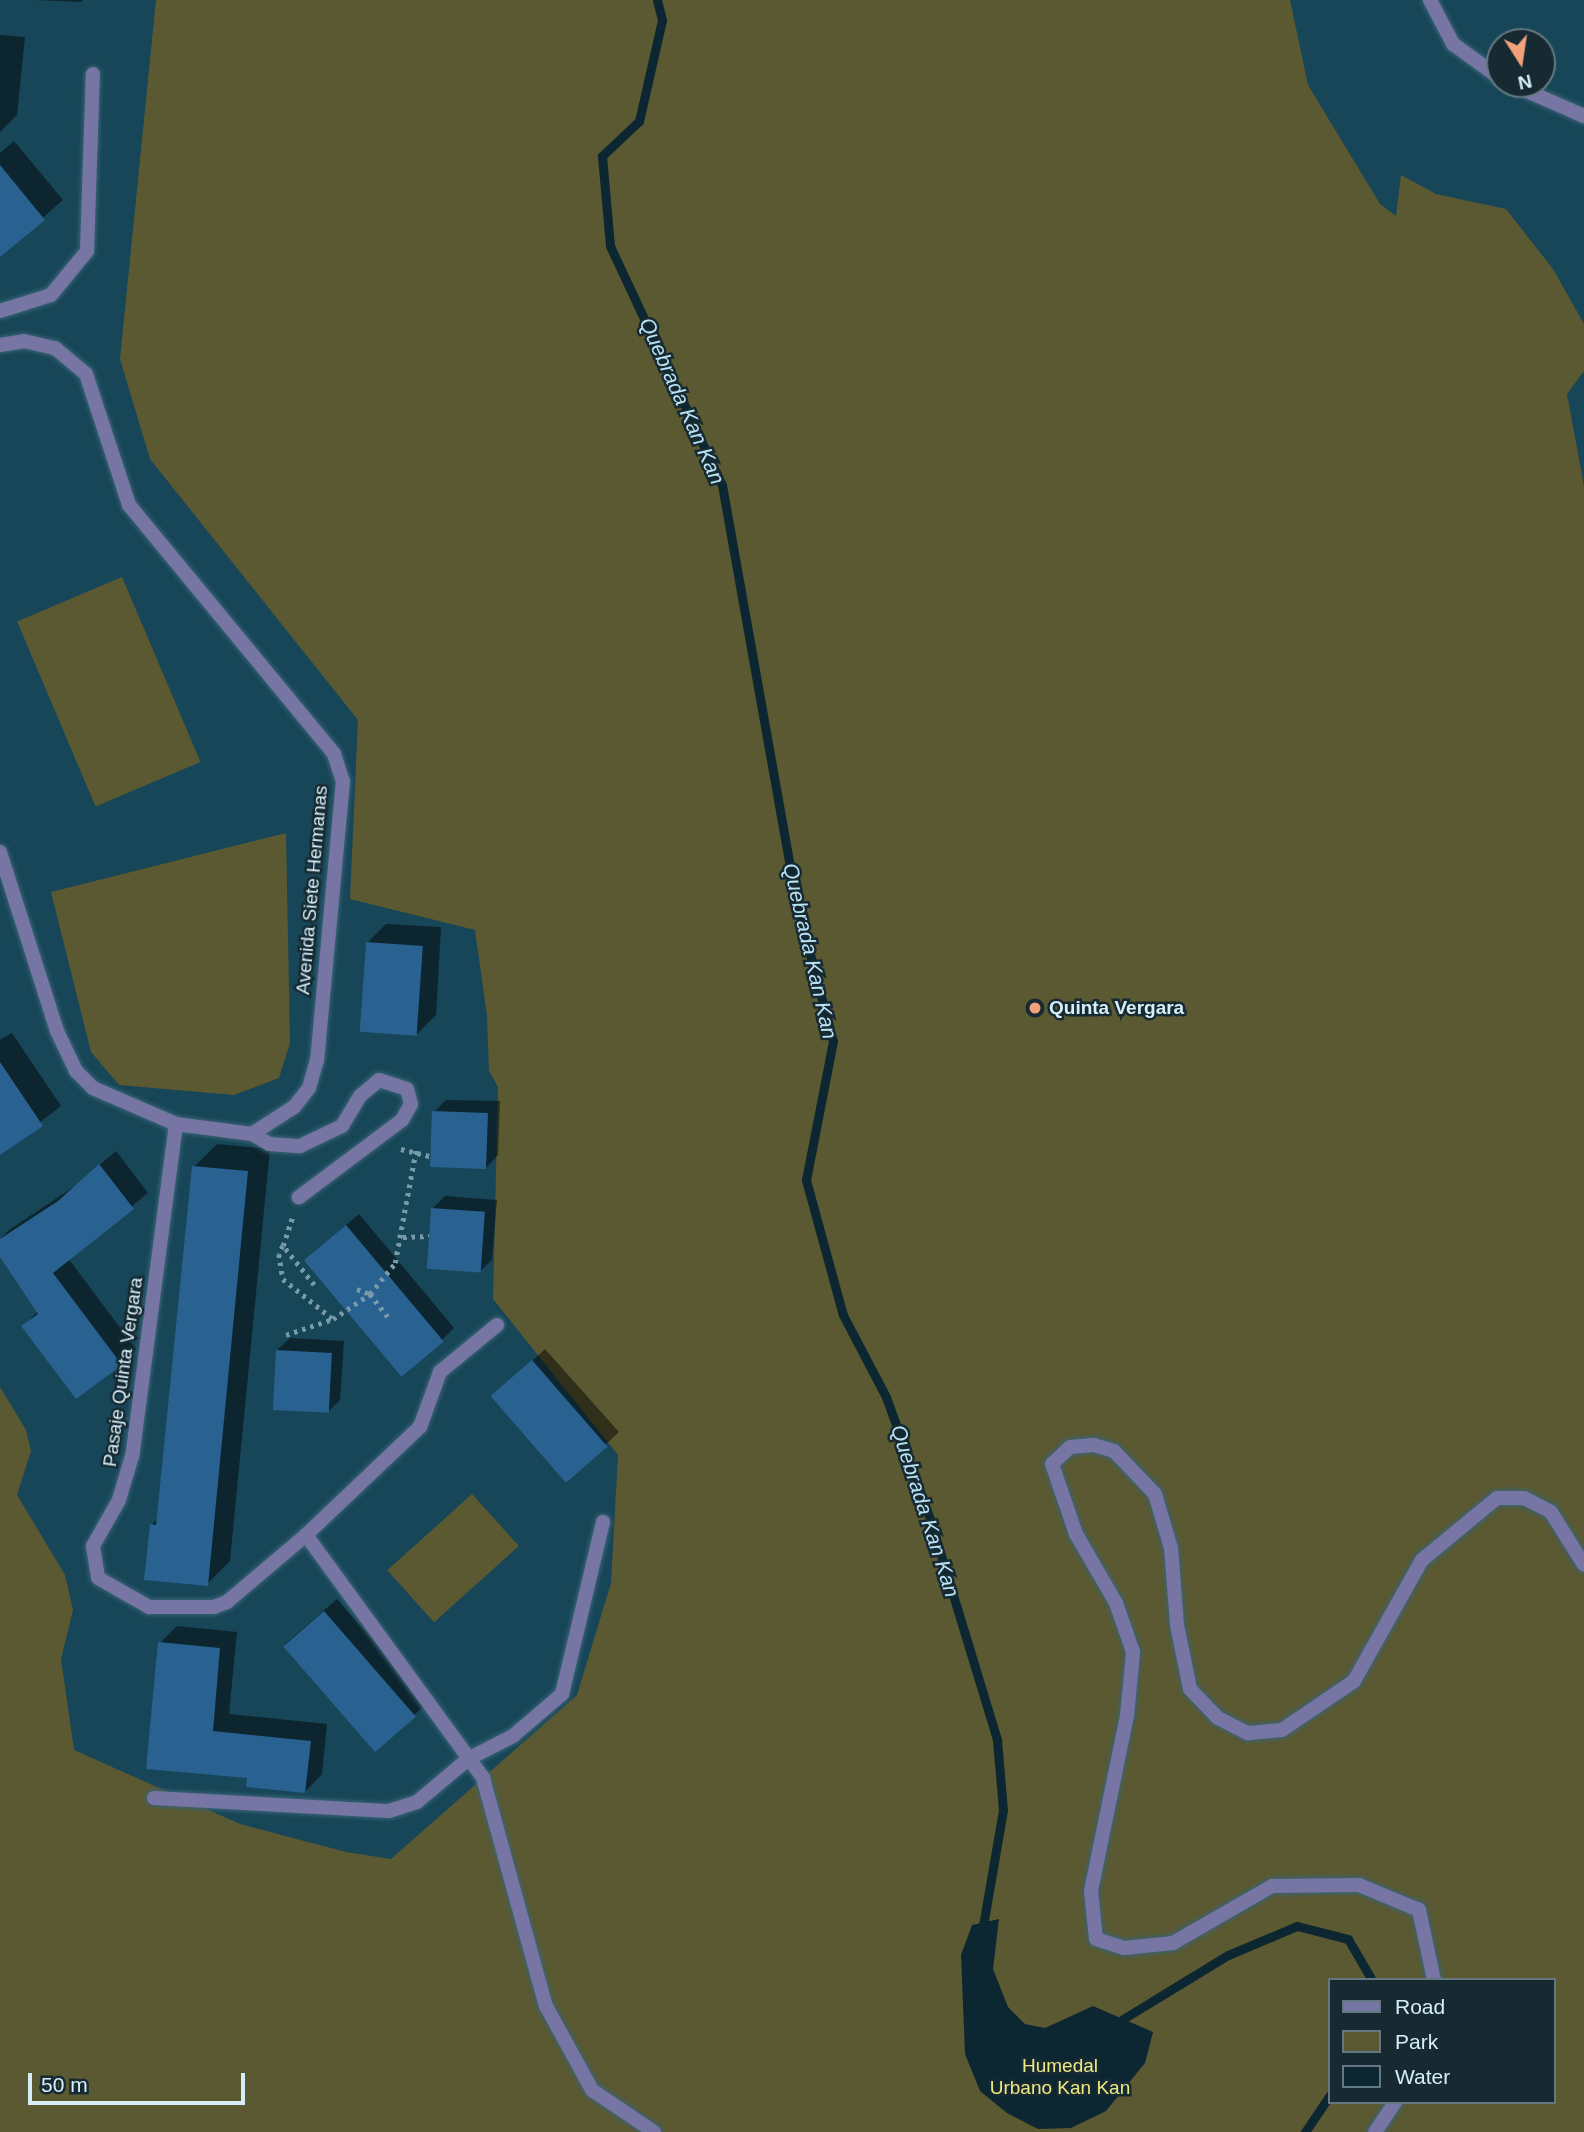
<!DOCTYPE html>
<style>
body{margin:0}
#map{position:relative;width:1584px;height:2132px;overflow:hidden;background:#174658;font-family:Helvetica,sans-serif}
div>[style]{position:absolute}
.green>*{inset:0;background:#5b5931;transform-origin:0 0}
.water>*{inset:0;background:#0c2732}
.shadow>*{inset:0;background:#0007;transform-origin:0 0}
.stream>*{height:9px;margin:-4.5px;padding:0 4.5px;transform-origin:4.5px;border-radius:4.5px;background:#0c2732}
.building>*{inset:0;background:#296290;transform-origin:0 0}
.path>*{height:4.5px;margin-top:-2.25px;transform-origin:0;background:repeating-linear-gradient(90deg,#769aa8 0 3.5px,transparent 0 8.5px)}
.roads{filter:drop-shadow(0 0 2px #396475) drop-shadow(0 0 2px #396475)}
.lane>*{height:14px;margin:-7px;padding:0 7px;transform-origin:7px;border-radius:7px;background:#7775a3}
.street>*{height:14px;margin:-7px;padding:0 7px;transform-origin:7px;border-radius:7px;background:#7775a3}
.dots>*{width:19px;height:19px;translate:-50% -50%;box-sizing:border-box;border:4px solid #172a32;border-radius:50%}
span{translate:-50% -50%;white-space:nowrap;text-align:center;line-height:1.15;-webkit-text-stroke:5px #172a32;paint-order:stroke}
.street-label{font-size:19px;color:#d6eef8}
.poi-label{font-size:19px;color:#d6eef8;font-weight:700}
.left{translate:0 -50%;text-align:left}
.park-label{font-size:19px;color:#ede881}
.water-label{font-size:21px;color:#b9e3f5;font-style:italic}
.legend{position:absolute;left:1328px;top:1978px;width:228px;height:126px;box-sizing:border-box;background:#172a32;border:2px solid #637881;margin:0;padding:9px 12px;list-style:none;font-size:21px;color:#d6eef8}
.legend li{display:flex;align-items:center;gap:14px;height:35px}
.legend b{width:35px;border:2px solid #637881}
.north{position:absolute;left:1486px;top:28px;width:70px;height:70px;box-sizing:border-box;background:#172a32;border:2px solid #637881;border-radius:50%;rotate:168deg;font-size:19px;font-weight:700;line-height:28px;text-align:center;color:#d6eef8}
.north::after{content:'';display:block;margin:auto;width:24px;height:32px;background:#f1a17c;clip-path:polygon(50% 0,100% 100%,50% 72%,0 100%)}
.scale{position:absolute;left:28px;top:2073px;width:217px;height:32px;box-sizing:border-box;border:4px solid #d6eef8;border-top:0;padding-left:9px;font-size:21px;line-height:24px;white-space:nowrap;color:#d6eef8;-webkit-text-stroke:5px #172a32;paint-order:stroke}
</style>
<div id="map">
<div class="green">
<div style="clip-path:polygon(evenodd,156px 0,1290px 0,1308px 85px,1380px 204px,1396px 216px,1401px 175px,1436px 194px,1506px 209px,1553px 269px,1584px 324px,1584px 371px,1567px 394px,1584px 486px,1584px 2132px,0 2132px,0 1387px,26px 1430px,31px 1451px,17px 1495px,65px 1575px,73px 1610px,61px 1659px,74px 1750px,240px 1824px,346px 1852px,391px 1859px,577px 1695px,611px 1583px,618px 1455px,493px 1299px,498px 1087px,489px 1071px,487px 1016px,475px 930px,350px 899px,358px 720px,150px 459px,120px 359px,156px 0,1330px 1980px,1554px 1980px,1554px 2102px,1330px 2102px,1330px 1980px)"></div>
<div style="left:122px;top:577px;width:201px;height:114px;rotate:67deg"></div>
<div style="clip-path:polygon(286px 833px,290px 1043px,279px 1078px,234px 1095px,119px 1085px,91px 1052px,51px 892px)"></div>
<div style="left:472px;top:1494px;width:70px;height:114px;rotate:48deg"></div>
</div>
<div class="water">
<div style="clip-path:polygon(999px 1919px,993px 1969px,1008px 2007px,1025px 2024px,1045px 2028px,1093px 2006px,1153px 2032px,1145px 2063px,1106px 2111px,1071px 2128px,1038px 2129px,1007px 2113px,980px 2091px,965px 2054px,961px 1955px,972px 1925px)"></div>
</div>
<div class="shadow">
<div style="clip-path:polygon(34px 0,83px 0,81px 2px)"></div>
<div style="clip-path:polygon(0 35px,25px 37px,17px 115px,0 132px)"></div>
<div style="clip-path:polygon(14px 141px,63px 200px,0 255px,0 153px)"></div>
<div style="clip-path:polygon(386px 924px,441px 927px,436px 1015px,417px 1034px,367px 943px)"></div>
<div style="clip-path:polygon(12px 1033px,61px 1106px,0 1153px,0 1040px)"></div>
<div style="clip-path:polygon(446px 1100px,500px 1101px,498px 1155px,486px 1168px,434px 1112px)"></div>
<div style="clip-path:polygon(217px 1144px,270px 1149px,230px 1561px,207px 1584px,151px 1525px,159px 1518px,194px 1167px)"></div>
<div style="clip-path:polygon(116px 1151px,148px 1193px,68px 1258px,136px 1349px,121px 1364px,23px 1327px,38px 1311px,0 1254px,0 1239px,9px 1230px,75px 1186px)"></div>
<div style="clip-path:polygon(445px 1196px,497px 1200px,492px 1260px,479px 1272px,433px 1208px)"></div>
<div style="clip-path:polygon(359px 1214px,454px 1328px,441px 1341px,319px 1248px)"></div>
<div style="clip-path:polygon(290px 1338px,344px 1341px,340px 1400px,328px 1412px,277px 1350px)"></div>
<div style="clip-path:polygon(545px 1349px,619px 1432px,606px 1444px,506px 1385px)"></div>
<div style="left:337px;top:1599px;width:138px;height:70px;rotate:49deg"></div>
<div style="clip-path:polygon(177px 1626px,237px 1632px,229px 1714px,327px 1724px,322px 1774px,305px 1792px,249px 1776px,148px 1767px,160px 1643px)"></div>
</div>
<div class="stream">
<div style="left:657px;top:0;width:21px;rotate:76deg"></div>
<div style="left:662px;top:20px;width:104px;rotate:102.8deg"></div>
<div style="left:639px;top:121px;width:51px;rotate:136.6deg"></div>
<div style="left:602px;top:156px;width:90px;rotate:84.9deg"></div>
<div style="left:610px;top:246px;width:264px;rotate:64.9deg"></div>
<div style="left:722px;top:485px;width:427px;rotate:79.9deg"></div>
<div style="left:797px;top:905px;width:141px;rotate:75.2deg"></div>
<div style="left:833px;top:1041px;width:142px;rotate:101deg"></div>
<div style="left:806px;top:1180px;width:140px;rotate:74.7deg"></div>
<div style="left:843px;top:1315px;width:93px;rotate:62.3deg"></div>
<div style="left:886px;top:1397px;width:130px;rotate:70.2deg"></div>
<div style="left:930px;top:1519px;width:231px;rotate:73.1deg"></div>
<div style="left:997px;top:1740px;width:70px;rotate:85.1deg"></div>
<div style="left:1003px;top:1810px;width:124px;rotate:99.8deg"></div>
<div style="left:1118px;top:2027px;width:9px;rotate:-58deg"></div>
<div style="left:1123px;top:2019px;width:123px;rotate:-31.4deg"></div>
<div style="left:1228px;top:1955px;width:75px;rotate:-22.8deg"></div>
<div style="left:1297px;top:1926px;width:53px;rotate:14.3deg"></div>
<div style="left:1348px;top:1939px;width:48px;rotate:59.7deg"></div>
<div style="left:1305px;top:2132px;width:45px;rotate:-56deg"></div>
</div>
<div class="building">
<div style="clip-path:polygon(0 165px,45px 220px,0 257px)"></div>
<div style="left:366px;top:942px;width:57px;height:90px;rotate:4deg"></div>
<div style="clip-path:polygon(0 1062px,43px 1126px,0 1155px)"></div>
<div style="left:432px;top:1111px;width:56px;height:56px;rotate:2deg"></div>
<div style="clip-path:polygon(99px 1164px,134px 1209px,53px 1273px,122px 1365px,76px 1399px,21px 1326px,38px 1314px,0 1257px,0 1239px,58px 1201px)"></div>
<div style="clip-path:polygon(192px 1166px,248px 1171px,208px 1586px,144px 1580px,150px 1524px,156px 1525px)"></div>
<div style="left:431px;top:1208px;width:54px;height:61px;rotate:4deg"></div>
<div style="left:346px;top:1225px;width:152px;height:55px;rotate:50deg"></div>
<div style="left:276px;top:1350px;width:56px;height:60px;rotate:3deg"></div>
<div style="left:532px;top:1360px;width:115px;height:55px;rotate:49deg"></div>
<div style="left:324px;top:1611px;width:140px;height:54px;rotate:49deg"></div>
<div style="clip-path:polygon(158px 1642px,220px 1648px,213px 1731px,311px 1741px,305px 1793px,246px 1787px,247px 1778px,146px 1769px)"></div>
</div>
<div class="path">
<div style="left:401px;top:1149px;width:30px;rotate:14deg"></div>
<div style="left:403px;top:1237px;width:26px;rotate:-2deg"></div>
<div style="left:283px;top:1246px;width:32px;rotate:-72deg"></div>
<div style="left:314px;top:1285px;width:50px;rotate:-128.5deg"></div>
<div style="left:283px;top:1246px;width:9px;rotate:117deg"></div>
<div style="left:279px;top:1254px;width:25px;rotate:81deg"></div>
<div style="left:283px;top:1279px;width:64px;rotate:38.7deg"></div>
<div style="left:357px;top:1289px;width:14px;rotate:21deg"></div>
<div style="left:370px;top:1294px;width:29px;rotate:52deg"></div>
<div style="left:286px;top:1335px;width:50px;rotate:-18.8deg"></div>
<div style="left:333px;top:1319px;width:45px;rotate:-34deg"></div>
<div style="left:370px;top:1294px;width:40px;rotate:-51deg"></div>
<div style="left:395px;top:1263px;width:115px;rotate:-79.5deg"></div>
</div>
<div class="roads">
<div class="lane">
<div style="left:0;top:311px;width:53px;rotate:-17.4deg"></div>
<div style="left:51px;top:295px;width:57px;rotate:-50.7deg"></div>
<div style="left:87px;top:251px;width:177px;rotate:-88.1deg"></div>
<div style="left:252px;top:1134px;width:20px;rotate:30deg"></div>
<div style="left:269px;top:1144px;width:31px;rotate:4deg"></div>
<div style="left:300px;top:1146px;width:47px;rotate:-25.5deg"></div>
<div style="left:342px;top:1126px;width:35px;rotate:-59deg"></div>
<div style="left:360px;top:1096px;width:25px;rotate:-40deg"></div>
<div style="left:379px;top:1080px;width:29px;rotate:18deg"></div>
<div style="left:407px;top:1089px;width:16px;rotate:75deg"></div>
<div style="left:411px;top:1104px;width:18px;rotate:119deg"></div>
<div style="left:402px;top:1120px;width:129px;rotate:143.2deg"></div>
<div style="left:306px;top:1535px;width:157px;rotate:-43.5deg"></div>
<div style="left:420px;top:1427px;width:59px;rotate:-70deg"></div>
<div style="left:440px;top:1372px;width:74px;rotate:-39.5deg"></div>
<div style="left:483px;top:1778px;width:237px;rotate:74.6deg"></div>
<div style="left:546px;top:2006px;width:96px;rotate:61.3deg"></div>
<div style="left:592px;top:2090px;width:75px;rotate:34.1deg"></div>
<div style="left:154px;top:1798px;width:235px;rotate:3.2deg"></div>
<div style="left:389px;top:1811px;width:29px;rotate:-18deg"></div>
<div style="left:417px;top:1802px;width:67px;rotate:-40.1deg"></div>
<div style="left:468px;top:1759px;width:51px;rotate:-27.1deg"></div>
<div style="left:513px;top:1736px;width:65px;rotate:-40.6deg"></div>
<div style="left:562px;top:1694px;width:177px;rotate:-76.6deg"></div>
<div style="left:1434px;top:1980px;width:72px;rotate:-102.1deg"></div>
<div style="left:1419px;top:1910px;width:65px;rotate:-157.4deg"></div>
<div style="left:1359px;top:1885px;width:87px;rotate:179.3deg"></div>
<div style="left:1272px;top:1886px;width:114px;rotate:150.1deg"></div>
<div style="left:1173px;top:1943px;width:49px;rotate:174.2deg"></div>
<div style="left:1124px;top:1948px;width:29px;rotate:-162deg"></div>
<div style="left:1096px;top:1939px;width:48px;rotate:-95.9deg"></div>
<div style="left:1091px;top:1891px;width:179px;rotate:-78.4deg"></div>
<div style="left:1127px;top:1716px;width:64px;rotate:-84.6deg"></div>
<div style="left:1133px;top:1652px;width:52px;rotate:-109.1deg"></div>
<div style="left:1116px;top:1603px;width:80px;rotate:-120.1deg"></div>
<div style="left:1076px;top:1534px;width:74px;rotate:-108.9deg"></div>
<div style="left:1052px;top:1464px;width:25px;rotate:-43deg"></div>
<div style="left:1070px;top:1447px;width:24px;rotate:-5deg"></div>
<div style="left:1094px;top:1445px;width:21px;rotate:17deg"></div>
<div style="left:1114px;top:1451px;width:59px;rotate:46.4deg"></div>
<div style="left:1155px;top:1494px;width:56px;rotate:73.5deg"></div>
<div style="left:1171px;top:1548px;width:77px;rotate:85.5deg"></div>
<div style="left:1177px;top:1625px;width:65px;rotate:78.5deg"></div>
<div style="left:1190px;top:1689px;width:40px;rotate:46deg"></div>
<div style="left:1218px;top:1718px;width:34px;rotate:27deg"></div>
<div style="left:1248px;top:1733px;width:34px;rotate:-5deg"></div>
<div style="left:1282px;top:1730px;width:87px;rotate:-34.2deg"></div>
<div style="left:1354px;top:1681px;width:139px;rotate:-60.7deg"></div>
<div style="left:1422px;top:1560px;width:97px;rotate:-39.6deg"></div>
<div style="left:1497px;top:1498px;width:27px"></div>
<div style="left:1524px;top:1498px;width:30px;rotate:27deg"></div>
<div style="left:1551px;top:1512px;width:62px;rotate:58.1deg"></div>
<div style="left:1375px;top:2132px;width:36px;rotate:-56deg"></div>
</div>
<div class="street">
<div style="left:1430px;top:0;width:50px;rotate:62.4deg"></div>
<div style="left:1453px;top:44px;width:58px;rotate:35.9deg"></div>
<div style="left:1511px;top:84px;width:80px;rotate:23.7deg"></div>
<div style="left:0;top:345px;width:24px;rotate:-9deg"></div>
<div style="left:24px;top:341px;width:32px;rotate:13deg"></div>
<div style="left:55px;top:348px;width:40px;rotate:40deg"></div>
<div style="left:86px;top:374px;width:138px;rotate:71.8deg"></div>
<div style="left:129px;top:505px;width:323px;rotate:50.5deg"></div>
<div style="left:334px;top:754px;width:28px;rotate:72deg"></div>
<div style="left:343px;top:781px;width:280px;rotate:95.3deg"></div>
<div style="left:317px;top:1060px;width:29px;rotate:106deg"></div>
<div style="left:309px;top:1088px;width:24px;rotate:128deg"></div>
<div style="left:294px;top:1107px;width:50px;rotate:147.3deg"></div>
<div style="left:252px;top:1134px;width:77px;rotate:-172.5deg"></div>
<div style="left:176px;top:1124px;width:90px;rotate:-156.6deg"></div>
<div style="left:93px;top:1088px;width:24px;rotate:-135deg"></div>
<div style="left:76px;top:1071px;width:44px;rotate:-115.4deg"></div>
<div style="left:57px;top:1031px;width:188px;rotate:-107.7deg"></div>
<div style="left:176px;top:1124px;width:335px;rotate:97.5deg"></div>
<div style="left:132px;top:1456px;width:46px;rotate:106.5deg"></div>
<div style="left:119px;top:1500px;width:53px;rotate:119.5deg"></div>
<div style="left:93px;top:1546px;width:32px;rotate:81deg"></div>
<div style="left:98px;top:1578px;width:59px;rotate:29.6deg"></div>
<div style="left:149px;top:1607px;width:65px"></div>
<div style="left:214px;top:1607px;width:14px;rotate:-21deg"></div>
<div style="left:227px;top:1602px;width:104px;rotate:-40.3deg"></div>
<div style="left:306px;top:1535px;width:301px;rotate:53.9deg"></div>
</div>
</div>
<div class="dots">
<div style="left:1035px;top:1008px;background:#f1a17c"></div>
</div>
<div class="street-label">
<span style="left:312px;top:890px;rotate:-85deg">Avenida Siete Hermanas</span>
<span style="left:123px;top:1372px;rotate:-82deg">Pasaje Quinta Vergara</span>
</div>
<div class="poi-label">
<span class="left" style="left:1049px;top:1008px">Quinta Vergara</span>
</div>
<div class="park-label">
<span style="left:1060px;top:2077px">Humedal<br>Urbano Kan Kan</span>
</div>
<div class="water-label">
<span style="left:682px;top:401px;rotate:66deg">Quebrada Kan Kan</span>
<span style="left:810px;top:951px;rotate:77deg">Quebrada Kan Kan</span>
<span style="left:925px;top:1511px;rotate:72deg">Quebrada Kan Kan</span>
</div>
<ul class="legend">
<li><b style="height:9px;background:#7775a3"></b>Road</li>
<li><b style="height:19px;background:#5b5931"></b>Park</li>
<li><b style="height:19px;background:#0c2732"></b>Water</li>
</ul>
<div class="north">N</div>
<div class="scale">50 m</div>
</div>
